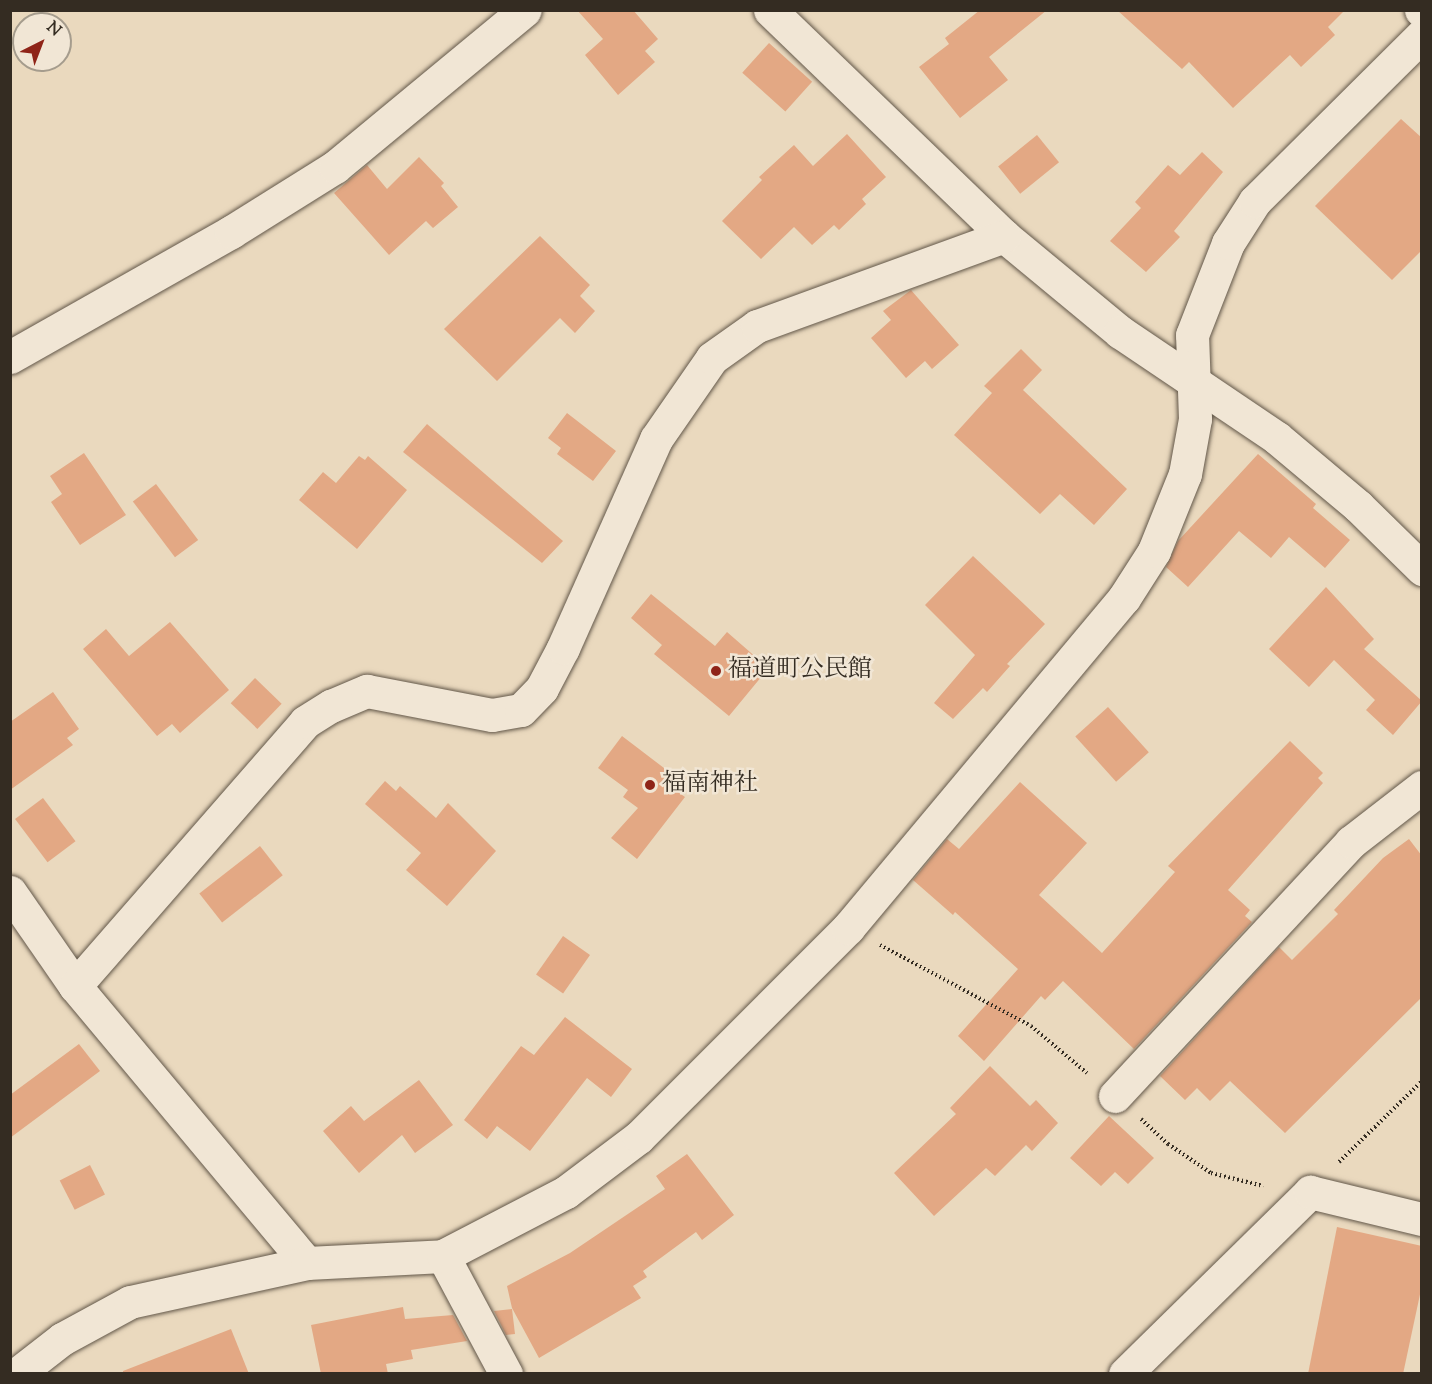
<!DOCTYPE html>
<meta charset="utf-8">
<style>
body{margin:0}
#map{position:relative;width:1432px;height:1384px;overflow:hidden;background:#ead9be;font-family:"Sorts Mill Goudy","Noto Serif JP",serif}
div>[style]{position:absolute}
.building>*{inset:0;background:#e3a884;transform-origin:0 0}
.path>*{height:4px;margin-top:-2px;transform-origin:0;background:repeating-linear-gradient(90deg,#342c22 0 1.5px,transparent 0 4.5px)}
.roads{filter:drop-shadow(0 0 2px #625749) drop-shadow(0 0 2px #625749)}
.minor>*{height:33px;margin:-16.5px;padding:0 16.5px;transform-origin:16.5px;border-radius:16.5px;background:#f1e6d5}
.dots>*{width:16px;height:16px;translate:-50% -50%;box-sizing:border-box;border:3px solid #f1e6d5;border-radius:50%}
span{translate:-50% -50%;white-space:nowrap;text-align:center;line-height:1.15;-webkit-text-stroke:5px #f1e6d5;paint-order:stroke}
.poi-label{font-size:24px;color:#342c22}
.left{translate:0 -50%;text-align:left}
.frame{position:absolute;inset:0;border:12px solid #342c22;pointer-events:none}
.north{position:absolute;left:12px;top:12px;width:60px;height:60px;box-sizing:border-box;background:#f1e6d5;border:2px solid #a59c8d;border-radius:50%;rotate:42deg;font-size:16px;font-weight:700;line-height:24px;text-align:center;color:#342c22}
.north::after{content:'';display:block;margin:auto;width:21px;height:27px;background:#8f2418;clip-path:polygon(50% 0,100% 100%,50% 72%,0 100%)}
</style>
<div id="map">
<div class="building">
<div style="clip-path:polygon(577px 10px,633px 10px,658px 39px,645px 51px,655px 62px,618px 95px,585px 55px,603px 39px)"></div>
<div style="clip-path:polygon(980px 10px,1047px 10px,989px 57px,1008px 80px,960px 118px,919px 67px,949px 44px,945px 38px)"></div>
<div style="clip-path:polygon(1117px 10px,1345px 10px,1328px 27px,1335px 35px,1301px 67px,1290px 55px,1233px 108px,1189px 62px,1182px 69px)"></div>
<div style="left:769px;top:43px;width:58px;height:40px;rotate:42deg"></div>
<div style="clip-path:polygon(1401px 119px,1422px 138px,1422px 250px,1392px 280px,1315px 206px)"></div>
<div style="clip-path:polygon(847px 134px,886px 177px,862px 199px,866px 204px,839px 230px,834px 225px,812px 245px,794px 227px,761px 259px,722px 221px,762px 180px,759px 177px,794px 145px,813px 166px)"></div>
<div style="left:1037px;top:135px;width:35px;height:50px;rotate:51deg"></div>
<div style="clip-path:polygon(1202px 152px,1223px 172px,1174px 231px,1180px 237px,1146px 272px,1110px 241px,1141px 208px,1135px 202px,1168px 165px,1180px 175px)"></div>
<div style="clip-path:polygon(419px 157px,444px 183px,441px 186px,458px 207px,433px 228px,426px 221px,389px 255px,334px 193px,367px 165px,387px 189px)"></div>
<div style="clip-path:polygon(540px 236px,590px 285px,580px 296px,595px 311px,575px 333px,560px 318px,497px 381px,444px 329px)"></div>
<div style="clip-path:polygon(911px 290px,959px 345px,932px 369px,925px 361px,906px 378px,871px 338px,891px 320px,883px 311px)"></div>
<div style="clip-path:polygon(1021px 349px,1042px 370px,1023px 390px,1127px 489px,1094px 525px,1060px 494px,1040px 514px,954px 435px,992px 393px,984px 386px)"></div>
<div style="clip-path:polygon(567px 413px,616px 451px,593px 481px,557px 454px,561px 448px,548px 438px)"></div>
<div style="clip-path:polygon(427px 424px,563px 541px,542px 563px,403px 452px)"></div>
<div style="clip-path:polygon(84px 453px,126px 515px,80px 545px,51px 502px,62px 494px,50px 476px)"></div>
<div style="clip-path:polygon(1258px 454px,1316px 504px,1313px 508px,1350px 540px,1325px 568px,1289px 537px,1271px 558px,1239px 531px,1188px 587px,1166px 567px,1178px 541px)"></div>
<div style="clip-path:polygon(359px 456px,365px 460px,368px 456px,407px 490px,357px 549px,299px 500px,323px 472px,336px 483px)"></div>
<div style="left:156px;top:484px;width:70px;height:29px;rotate:53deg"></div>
<div style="clip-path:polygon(973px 556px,1045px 624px,1007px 664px,1010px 666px,987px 692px,983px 688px,953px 719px,934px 703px,975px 655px,925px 605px)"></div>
<div style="clip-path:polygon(1326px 587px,1374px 639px,1364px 649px,1422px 701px,1393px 735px,1366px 710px,1375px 700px,1334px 660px,1309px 687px,1269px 649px)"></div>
<div style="clip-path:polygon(651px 594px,715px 646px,727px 632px,758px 659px,752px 666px,762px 676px,729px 716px,654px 654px,662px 645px,631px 618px)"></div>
<div style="clip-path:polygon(170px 622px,229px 690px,180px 733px,172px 724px,157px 736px,83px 649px,106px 629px,129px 656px)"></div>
<div style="left:255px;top:678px;width:37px;height:35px;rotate:44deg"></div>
<div style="clip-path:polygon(53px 692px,79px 729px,67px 738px,73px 745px,10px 790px,10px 722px)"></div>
<div style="left:1108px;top:707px;width:61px;height:44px;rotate:48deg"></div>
<div style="clip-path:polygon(622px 736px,681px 781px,675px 790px,685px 797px,637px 859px,611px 838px,638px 808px,623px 797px,628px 790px,598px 768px)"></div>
<div style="clip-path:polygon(1290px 741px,1323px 773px,1318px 778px,1323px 783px,1228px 890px,1250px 910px,1245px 916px,1252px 922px,1134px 1049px,1063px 981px,1045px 1000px,1041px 996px,984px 1061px,958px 1036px,1018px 969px,955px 912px,953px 915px,913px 880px,947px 839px,959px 849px,1020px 782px,1087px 843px,1039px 895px,1102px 953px,1175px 872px,1168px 866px)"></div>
<div style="clip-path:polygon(385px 781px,396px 791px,400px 786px,436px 818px,448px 803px,496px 851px,447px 906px,406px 870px,421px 853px,365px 804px)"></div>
<div style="left:43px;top:798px;width:54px;height:35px;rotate:53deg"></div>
<div style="clip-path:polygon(1409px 839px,1422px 856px,1422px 997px,1285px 1133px,1230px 1081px,1210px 1101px,1197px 1088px,1185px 1100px,1160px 1076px,1279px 947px,1292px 960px,1338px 914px,1334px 910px,1383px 858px)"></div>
<div style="left:260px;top:846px;width:37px;height:77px;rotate:52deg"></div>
<div style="left:563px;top:936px;width:33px;height:47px;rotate:35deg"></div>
<div style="clip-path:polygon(565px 1017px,632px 1069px,611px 1097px,587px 1078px,530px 1151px,497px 1126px,487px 1139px,464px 1120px,521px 1046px,534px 1055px)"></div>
<div style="clip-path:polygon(79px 1044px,100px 1071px,10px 1138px,10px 1095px)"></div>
<div style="clip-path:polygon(990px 1066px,1030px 1106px,1036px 1100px,1058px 1123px,1032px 1151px,1026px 1145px,995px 1176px,986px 1168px,934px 1216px,894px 1173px,956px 1114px,950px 1108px)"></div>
<div style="clip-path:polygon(419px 1080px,453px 1125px,415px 1153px,402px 1135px,359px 1173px,323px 1131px,351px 1106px,364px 1121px)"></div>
<div style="clip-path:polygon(1109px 1116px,1154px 1158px,1128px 1184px,1115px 1172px,1101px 1186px,1070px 1158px)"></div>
<div style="clip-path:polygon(687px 1154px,734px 1215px,702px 1240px,696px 1232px,643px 1271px,647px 1277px,633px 1286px,641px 1298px,539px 1358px,512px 1308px,507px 1286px,570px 1253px,665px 1189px,656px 1176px)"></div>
<div style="left:90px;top:1165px;width:33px;height:34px;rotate:63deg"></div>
<div style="clip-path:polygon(1337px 1227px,1422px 1246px,1422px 1285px,1403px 1374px,1308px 1374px)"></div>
<div style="clip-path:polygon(403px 1307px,405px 1319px,453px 1315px,467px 1341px,411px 1350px,413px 1359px,386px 1364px,388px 1374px,321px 1374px,311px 1325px)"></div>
<div style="clip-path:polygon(512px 1309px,515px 1334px,506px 1335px,494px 1311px)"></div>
<div style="clip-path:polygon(231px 1329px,249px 1374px,123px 1374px,123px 1371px)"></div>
</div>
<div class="path">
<div style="left:880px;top:945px;width:171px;rotate:28.2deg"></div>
<div style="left:1031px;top:1026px;width:73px;rotate:40deg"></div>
<div style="left:1141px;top:1119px;width:37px;rotate:43deg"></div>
<div style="left:1168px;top:1144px;width:52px;rotate:34deg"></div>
<div style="left:1211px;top:1173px;width:54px;rotate:14deg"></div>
<div style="left:1339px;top:1162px;width:116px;rotate:-44.3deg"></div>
</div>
<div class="roads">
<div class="minor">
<div style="left:770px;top:10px;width:325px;rotate:44deg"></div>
<div style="left:1004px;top:236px;width:151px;rotate:39.6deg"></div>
<div style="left:1120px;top:332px;width:189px;rotate:34deg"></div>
<div style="left:1277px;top:438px;width:106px;rotate:40deg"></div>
<div style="left:1358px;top:506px;width:90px;rotate:44.5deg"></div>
<div style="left:1421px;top:10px;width:1px;rotate:45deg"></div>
<div style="left:10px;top:357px;width:254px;rotate:-29.5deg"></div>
<div style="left:231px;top:232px;width:123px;rotate:-32deg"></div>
<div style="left:335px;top:167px;width:246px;rotate:-39.6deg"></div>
<div style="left:10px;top:892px;width:114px;rotate:55.3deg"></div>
<div style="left:75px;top:986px;width:361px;rotate:50.1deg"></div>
<div style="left:75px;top:986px;width:350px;rotate:-48.9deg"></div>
<div style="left:305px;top:722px;width:31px;rotate:-32deg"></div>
<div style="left:331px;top:706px;width:39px;rotate:-23deg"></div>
<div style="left:367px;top:691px;width:127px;rotate:10.9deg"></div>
<div style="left:492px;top:715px;width:29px;rotate:-10deg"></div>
<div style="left:521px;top:710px;width:30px;rotate:-46deg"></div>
<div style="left:542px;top:688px;width:45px;rotate:-62.3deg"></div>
<div style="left:563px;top:648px;width:229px;rotate:-66deg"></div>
<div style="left:656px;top:439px;width:98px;rotate:-55.3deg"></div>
<div style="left:712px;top:358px;width:55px;rotate:-35.4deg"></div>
<div style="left:757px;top:326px;width:263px;rotate:-20deg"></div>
<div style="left:1115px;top:1096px;width:347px;rotate:-47.1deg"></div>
<div style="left:1351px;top:842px;width:90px;rotate:-37.8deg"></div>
<div style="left:443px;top:1256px;width:134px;rotate:61.9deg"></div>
<div style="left:17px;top:1374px;width:57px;rotate:-37.9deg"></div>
<div style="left:62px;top:1339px;width:77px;rotate:-28.6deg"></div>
<div style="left:130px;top:1302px;width:181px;rotate:-12.4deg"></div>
<div style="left:307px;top:1263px;width:136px;rotate:-2.9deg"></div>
<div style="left:443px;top:1256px;width:139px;rotate:-27.5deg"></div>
<div style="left:566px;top:1192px;width:91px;rotate:-37deg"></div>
<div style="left:639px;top:1137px;width:296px;rotate:-45deg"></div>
<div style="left:848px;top:928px;width:430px;rotate:-50.1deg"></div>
<div style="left:1124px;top:598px;width:56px;rotate:-57.4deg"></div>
<div style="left:1154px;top:551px;width:83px;rotate:-68.1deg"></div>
<div style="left:1185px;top:474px;width:56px;rotate:-79.7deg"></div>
<div style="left:1195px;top:419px;width:84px;rotate:-92deg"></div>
<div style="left:1192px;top:335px;width:99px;rotate:-68.6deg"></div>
<div style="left:1228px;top:243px;width:50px;rotate:-57.3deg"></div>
<div style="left:1255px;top:201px;width:235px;rotate:-44.8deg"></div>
<div style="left:1125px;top:1374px;width:260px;rotate:-44.5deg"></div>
<div style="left:1310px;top:1192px;width:115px;rotate:13.6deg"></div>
</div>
</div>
<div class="dots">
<div style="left:716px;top:671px;background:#8f2418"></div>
<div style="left:650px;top:785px;background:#8f2418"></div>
</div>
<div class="poi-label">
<span class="left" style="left:728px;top:671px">福道町公民館</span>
<span class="left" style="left:662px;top:785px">福南神社</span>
</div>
<div class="frame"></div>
<div class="north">N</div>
</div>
